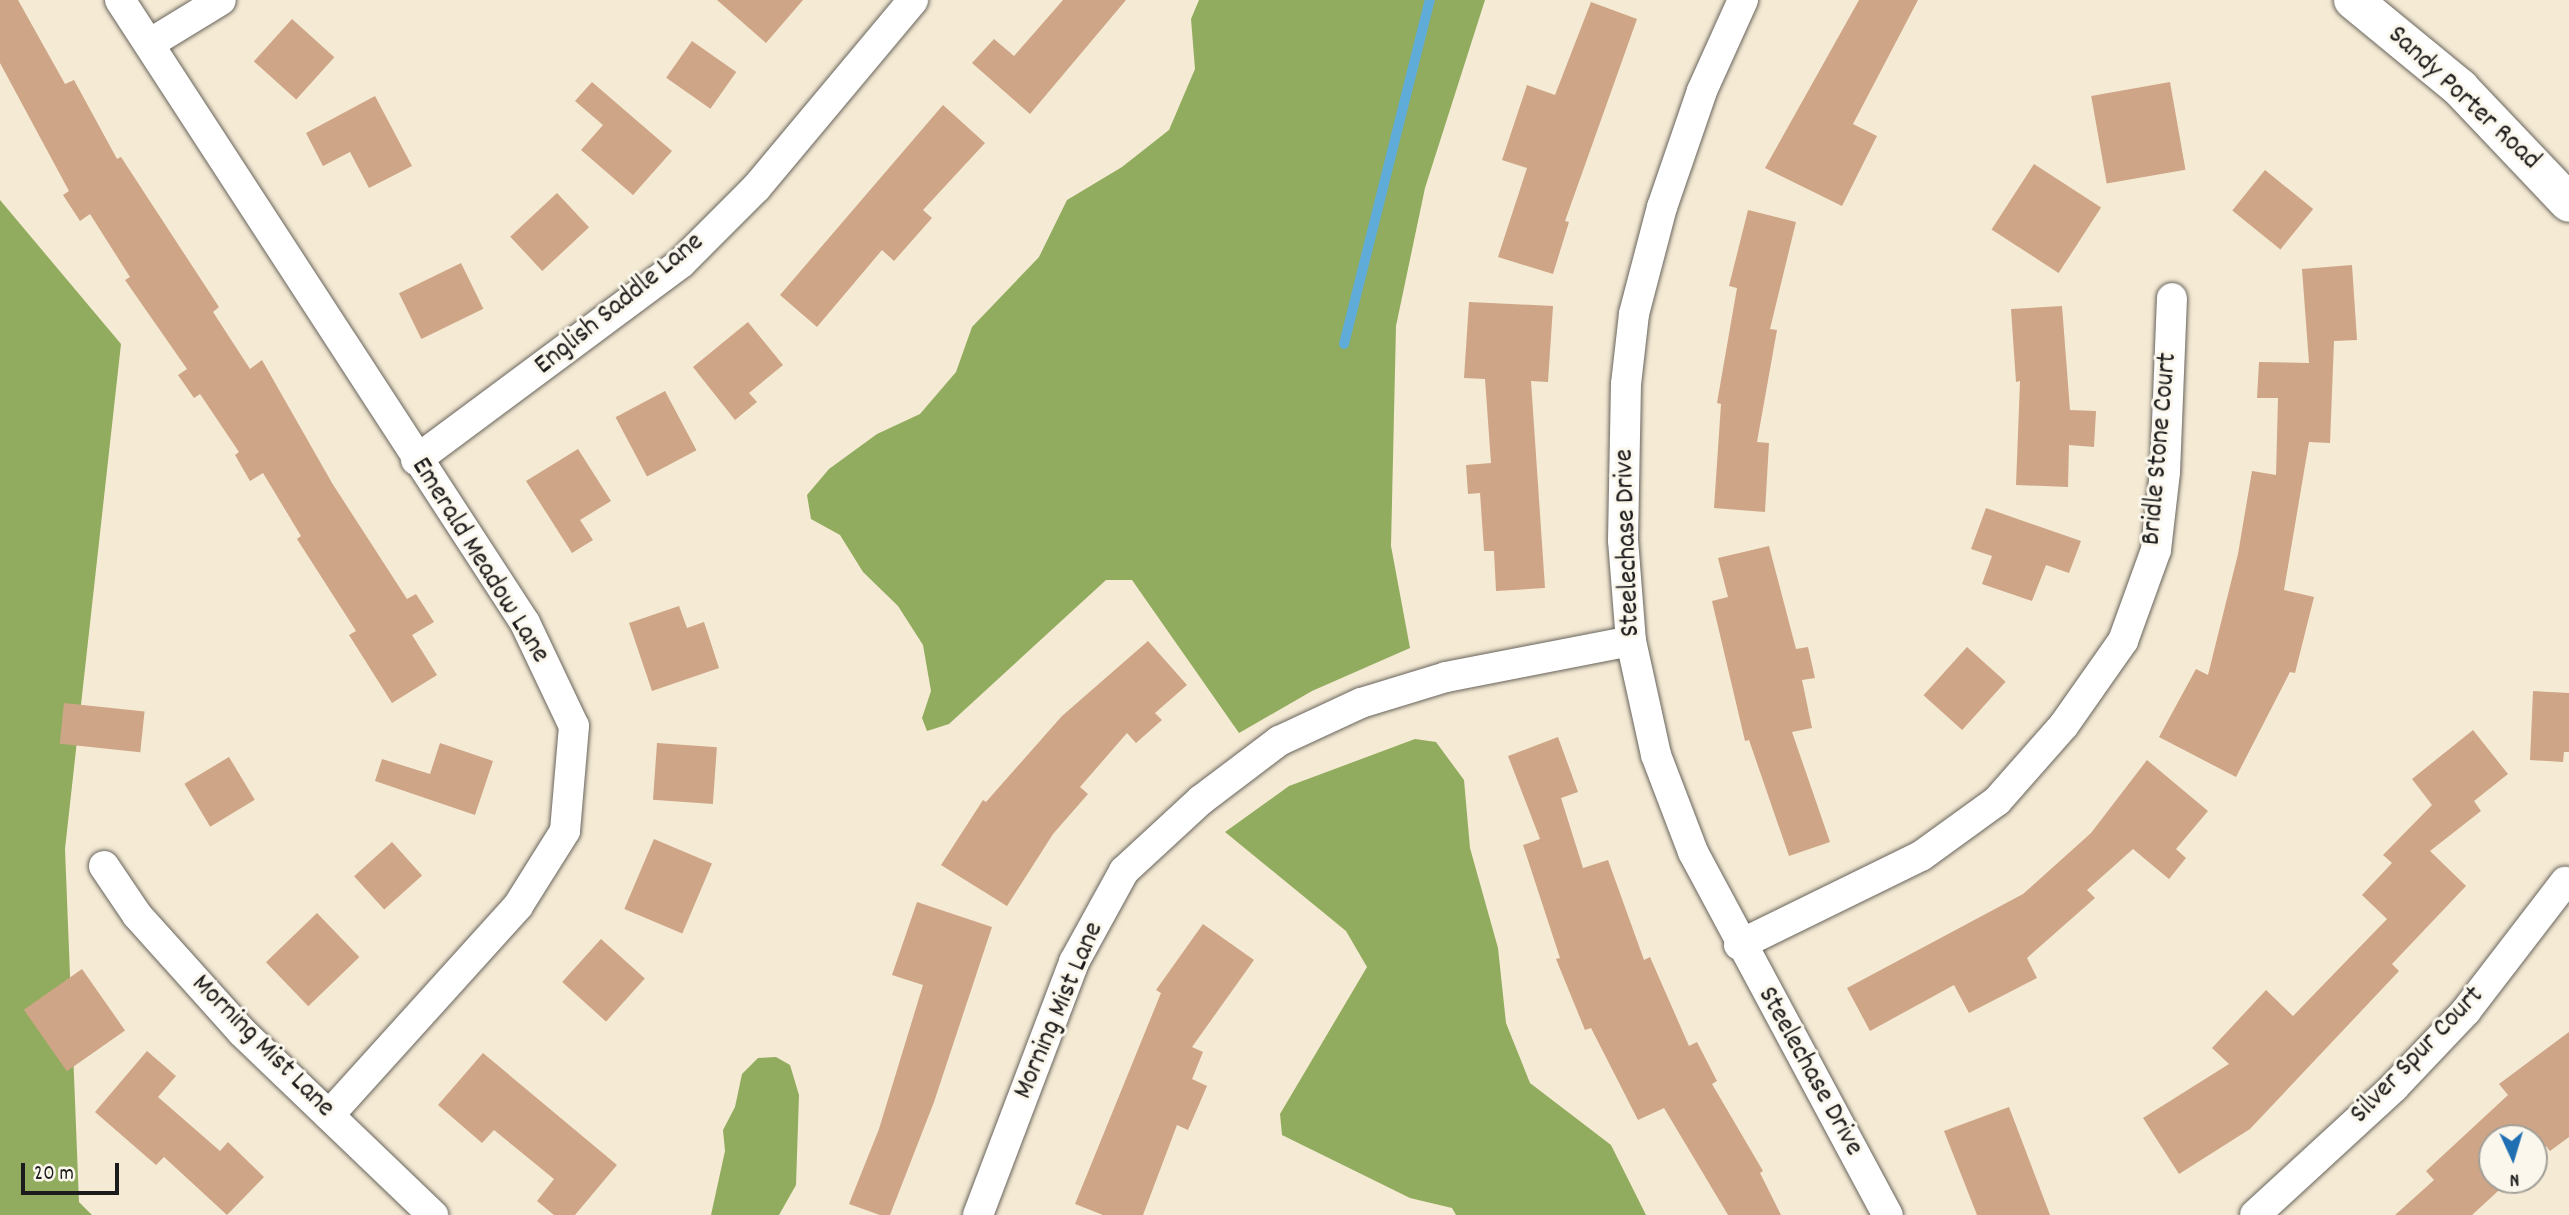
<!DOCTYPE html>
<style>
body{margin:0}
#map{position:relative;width:2569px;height:1215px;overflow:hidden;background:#f5ead4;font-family:Dekko,sans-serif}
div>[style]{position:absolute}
.forest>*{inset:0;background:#91ac5e}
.stream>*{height:10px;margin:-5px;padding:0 5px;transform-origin:5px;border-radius:5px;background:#60acd8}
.building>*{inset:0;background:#cea586;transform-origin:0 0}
.roads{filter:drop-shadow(0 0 2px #68645c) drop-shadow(0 0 2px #68645c)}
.minor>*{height:30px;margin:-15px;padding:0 15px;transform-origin:15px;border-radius:15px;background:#fff}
.tertiary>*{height:38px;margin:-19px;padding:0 19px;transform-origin:19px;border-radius:19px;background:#fff}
span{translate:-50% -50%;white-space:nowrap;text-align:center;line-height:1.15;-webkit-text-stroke:6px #fbf7ec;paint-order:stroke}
.street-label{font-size:28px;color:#1c1c1c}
.north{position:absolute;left:2478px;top:1124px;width:70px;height:70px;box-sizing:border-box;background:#fbf7ec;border:2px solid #a29f99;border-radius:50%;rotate:176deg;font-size:19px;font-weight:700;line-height:28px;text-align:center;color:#1c1c1c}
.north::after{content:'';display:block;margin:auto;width:24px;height:32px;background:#1f6fb2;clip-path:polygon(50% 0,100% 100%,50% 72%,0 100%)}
.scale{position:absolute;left:21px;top:1163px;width:98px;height:32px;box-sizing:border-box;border:4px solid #1c1c1c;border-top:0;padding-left:9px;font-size:21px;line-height:24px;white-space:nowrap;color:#1c1c1c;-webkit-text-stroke:5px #fbf7ec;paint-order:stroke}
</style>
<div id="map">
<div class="forest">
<div style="clip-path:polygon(1199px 0,1485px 0,1425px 188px,1396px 326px,1391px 546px,1410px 648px,1312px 691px,1239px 733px,1132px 580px,1106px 580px,949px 724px,927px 731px,922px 718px,931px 691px,923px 645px,898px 606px,863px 572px,840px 535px,811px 519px,807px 495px,829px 469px,877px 434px,920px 414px,956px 372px,972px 327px,1039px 257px,1067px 200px,1122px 167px,1169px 130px,1195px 69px,1191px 19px)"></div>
<div style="clip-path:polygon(0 200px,121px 344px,65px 849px,79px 1202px,92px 1215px,0 1215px)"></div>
<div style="clip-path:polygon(1415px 739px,1436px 742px,1464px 780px,1470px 848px,1498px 948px,1506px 1023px,1530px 1083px,1611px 1145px,1646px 1215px,1456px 1215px,1452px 1208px,1410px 1198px,1282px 1135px,1280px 1114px,1367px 967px,1346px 931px,1225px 832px,1289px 786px)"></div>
<div style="clip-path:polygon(776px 1057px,790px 1065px,799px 1095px,796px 1185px,779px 1215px,711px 1215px,725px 1151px,723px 1130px,735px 1107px,742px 1074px,758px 1058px)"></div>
</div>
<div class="stream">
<div style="left:1344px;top:344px;width:355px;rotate:-76deg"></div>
</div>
<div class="building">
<div style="clip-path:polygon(0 0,18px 0,65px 84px,74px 80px,117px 159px,121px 157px,219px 307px,213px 312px,250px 369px,262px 360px,332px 483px,407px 599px,416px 594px,434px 622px,412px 635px,437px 675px,392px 703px,349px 635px,356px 631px,297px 539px,301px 536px,263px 473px,250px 481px,235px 455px,239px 452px,200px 394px,194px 398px,178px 375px,187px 369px,125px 280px,130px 277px,90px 214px,80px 221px,63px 195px,69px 191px,0 63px)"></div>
<div style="clip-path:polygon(717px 0,803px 0,766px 43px)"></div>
<div style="clip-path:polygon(1063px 0,1126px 0,1030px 114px,972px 63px,994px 39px,1014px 56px)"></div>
<div style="clip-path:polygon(1859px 0,1918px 0,1853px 124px,1877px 136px,1842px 206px,1765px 168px)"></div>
<div style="clip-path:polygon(1591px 2px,1637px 19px,1565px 221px,1569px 222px,1553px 274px,1498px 257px,1527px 168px,1502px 160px,1527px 85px,1555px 95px)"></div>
<div style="left:292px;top:19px;width:57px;height:57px;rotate:42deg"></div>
<div style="left:692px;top:41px;width:54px;height:45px;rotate:35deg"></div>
<div style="clip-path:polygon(592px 82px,672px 151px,633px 195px,581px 150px,603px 125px,575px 101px)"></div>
<div style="left:2170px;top:82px;width:89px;height:80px;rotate:80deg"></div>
<div style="clip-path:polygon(375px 96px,412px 166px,369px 188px,350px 152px,323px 166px,306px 133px)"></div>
<div style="clip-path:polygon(943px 105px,985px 143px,923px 210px,932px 218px,894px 261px,882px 250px,817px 327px,780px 295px)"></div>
<div style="left:2034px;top:164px;width:80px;height:78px;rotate:33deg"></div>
<div style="left:2265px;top:170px;width:62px;height:52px;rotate:39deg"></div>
<div style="left:557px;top:193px;width:47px;height:64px;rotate:47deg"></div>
<div style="clip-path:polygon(1748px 210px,1796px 222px,1770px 329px,1777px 330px,1757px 442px,1769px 443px,1765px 512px,1714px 508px,1721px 404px,1717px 403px,1737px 288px,1729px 286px)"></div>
<div style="left:461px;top:263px;width:51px;height:69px;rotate:64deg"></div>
<div style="clip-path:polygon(2352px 265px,2357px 340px,2334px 341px,2330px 443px,2309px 442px,2284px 590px,2314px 597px,2295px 673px,2290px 672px,2236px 777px,2159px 737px,2196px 669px,2208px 675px,2238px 554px,2252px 471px,2276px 475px,2278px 398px,2257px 398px,2259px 362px,2309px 363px,2302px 269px)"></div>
<div style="clip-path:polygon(1469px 302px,1553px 306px,1548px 382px,1531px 381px,1545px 588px,1496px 591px,1494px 551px,1484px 551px,1480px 493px,1468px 494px,1466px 465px,1491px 463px,1485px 379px,1464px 378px)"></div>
<div style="clip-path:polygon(2062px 306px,2070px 410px,2096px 411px,2094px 447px,2069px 445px,2068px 487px,2016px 485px,2020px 381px,2016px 382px,2011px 309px)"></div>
<div style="clip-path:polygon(748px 322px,783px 365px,749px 393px,757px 402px,735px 420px,693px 367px)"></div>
<div style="left:665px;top:391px;width:67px;height:56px;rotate:62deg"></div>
<div style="clip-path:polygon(578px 449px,611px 501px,580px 520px,593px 540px,572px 553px,526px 481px)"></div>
<div style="clip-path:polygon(1986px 508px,2081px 541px,2069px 573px,2046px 565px,2032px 601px,1982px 584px,1992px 556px,1971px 549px)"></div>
<div style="clip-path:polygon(1769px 546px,1796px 649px,1808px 647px,1815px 678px,1802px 680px,1812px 728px,1792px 732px,1830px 842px,1789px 856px,1749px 740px,1745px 741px,1712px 601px,1728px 597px,1718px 558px)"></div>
<div style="clip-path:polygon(679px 606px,687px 628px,704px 622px,719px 668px,652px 691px,629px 623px)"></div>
<div style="clip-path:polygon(1148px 641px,1187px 685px,1155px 713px,1162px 720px,1136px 743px,1127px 733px,1080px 787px,1088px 794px,1053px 834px,1007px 906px,941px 865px,983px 800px,986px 802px,1062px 716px)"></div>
<div style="left:1967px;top:647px;width:52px;height:65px;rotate:42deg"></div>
<div style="clip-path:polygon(2533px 691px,2569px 693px,2569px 752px,2564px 752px,2563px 762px,2530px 760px)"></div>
<div style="left:64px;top:703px;width:81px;height:41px;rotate:6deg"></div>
<div style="clip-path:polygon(2473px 730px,2508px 774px,2474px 801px,2481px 811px,2430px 851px,2466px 886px,2392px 964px,2399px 971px,2250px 1129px,2179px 1174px,2143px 1118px,2229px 1064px,2212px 1048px,2266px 990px,2293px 1016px,2387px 919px,2362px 895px,2392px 863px,2383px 855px,2432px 805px,2412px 779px)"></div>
<div style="clip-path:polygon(1558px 737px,1578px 792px,1561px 798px,1583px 868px,1608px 860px,1644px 960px,1650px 957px,1689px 1046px,1697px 1042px,1717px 1081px,1712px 1084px,1763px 1171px,1760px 1173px,1781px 1215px,1728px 1215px,1664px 1108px,1638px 1120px,1591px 1028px,1585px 1030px,1556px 959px,1560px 958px,1523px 845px,1540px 839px,1508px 756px)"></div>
<div style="clip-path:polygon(440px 743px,493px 761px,475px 815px,375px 781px,382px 759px,430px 774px)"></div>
<div style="left:657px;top:743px;width:60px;height:57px;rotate:4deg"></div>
<div style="left:229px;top:757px;width:50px;height:52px;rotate:59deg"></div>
<div style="clip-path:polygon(2147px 760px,2208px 811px,2176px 849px,2186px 858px,2169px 879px,2133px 849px,2087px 890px,2095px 898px,2027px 958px,2037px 978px,1969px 1013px,1954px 985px,1870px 1031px,1847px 988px,2023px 894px,2091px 833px)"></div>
<div style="left:654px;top:839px;width:63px;height:76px;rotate:23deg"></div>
<div style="left:392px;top:842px;width:45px;height:51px;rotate:48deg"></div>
<div style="clip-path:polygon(917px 902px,992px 927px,934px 1102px,890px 1215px,880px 1215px,849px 1204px,879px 1129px,923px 985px,892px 975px)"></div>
<div style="left:317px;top:913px;width:61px;height:71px;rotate:46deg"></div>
<div style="clip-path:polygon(1203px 924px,1254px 960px,1192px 1047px,1203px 1052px,1192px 1079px,1207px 1086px,1188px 1130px,1177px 1125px,1143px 1215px,1103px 1215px,1075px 1204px,1161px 993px,1156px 990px)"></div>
<div style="left:601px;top:939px;width:59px;height:58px;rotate:42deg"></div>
<div style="left:82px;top:969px;width:75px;height:71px;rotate:55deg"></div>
<div style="clip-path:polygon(2569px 1032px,2569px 1137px,2550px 1151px,2546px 1146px,2534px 1157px,2534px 1138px,2492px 1138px,2492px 1180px,2510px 1180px,2472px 1215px,2395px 1215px,2434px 1180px,2426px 1171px,2508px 1095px,2499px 1084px)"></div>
<div style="clip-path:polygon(147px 1051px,176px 1076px,158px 1097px,220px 1151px,228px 1142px,264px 1177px,227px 1215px,164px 1157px,156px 1165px,95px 1112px)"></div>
<div style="clip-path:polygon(483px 1053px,617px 1165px,575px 1215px,554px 1215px,537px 1201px,554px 1179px,494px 1130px,482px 1143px,438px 1105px)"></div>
<div style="clip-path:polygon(2009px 1107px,2050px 1215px,1977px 1215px,1944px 1131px)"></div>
</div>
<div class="roads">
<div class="minor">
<div style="left:120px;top:0;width:743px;rotate:56.97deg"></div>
<div style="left:525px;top:623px;width:114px;rotate:64.6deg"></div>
<div style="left:574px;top:726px;width:105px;rotate:94.9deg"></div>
<div style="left:565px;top:831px;width:89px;rotate:122.1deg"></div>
<div style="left:518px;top:906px;width:282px;rotate:132.1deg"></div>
<div style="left:1743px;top:0;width:100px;rotate:114.3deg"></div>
<div style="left:1702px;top:91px;width:123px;rotate:109deg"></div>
<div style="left:1662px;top:207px;width:111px;rotate:104.7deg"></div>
<div style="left:1634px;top:314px;width:70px;rotate:96.5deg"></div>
<div style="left:1626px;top:384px;width:156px;rotate:91.1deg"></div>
<div style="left:1623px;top:540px;width:101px;rotate:85.5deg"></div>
<div style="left:1631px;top:641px;width:117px;rotate:77.6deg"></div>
<div style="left:1656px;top:755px;width:104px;rotate:69.1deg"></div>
<div style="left:1693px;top:852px;width:412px;rotate:61.8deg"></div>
<div style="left:149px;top:44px;width:84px;rotate:-31.4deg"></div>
<div style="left:416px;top:460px;width:330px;rotate:-36.6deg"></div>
<div style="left:681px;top:263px;width:106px;rotate:-45deg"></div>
<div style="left:756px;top:188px;width:245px;rotate:-50.1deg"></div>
<div style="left:104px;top:866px;width:59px;rotate:56deg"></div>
<div style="left:137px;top:915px;width:157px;rotate:48.1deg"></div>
<div style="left:242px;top:1032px;width:265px;rotate:43.8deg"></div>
<div style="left:1739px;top:945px;width:203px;rotate:-26.1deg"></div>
<div style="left:1921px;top:856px;width:94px;rotate:-35.9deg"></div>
<div style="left:1997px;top:801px;width:101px;rotate:-48.6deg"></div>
<div style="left:2064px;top:725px;width:103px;rotate:-54.9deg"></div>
<div style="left:2123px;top:641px;width:97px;rotate:-70.1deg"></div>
<div style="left:2156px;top:550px;width:79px;rotate:-83.4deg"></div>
<div style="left:2165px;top:472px;width:174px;rotate:-87.7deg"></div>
<div style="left:978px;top:1215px;width:271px;rotate:-69.2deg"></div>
<div style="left:1074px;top:962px;width:104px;rotate:-61.2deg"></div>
<div style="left:1124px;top:871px;width:105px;rotate:-42.7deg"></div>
<div style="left:1201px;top:800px;width:98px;rotate:-37.1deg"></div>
<div style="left:1279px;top:741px;width:90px;rotate:-24.9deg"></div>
<div style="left:1361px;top:703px;width:89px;rotate:-17deg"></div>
<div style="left:1446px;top:677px;width:188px;rotate:-11deg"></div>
<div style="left:2255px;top:1215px;width:189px;rotate:-42.6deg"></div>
<div style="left:2394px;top:1087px;width:105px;rotate:-46.5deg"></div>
<div style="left:2466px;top:1011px;width:163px;rotate:-52.5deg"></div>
</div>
<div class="tertiary">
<div style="left:2353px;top:0;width:139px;rotate:39.4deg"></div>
<div style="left:2460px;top:88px;width:158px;rotate:46.5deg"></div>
</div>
</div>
<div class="street-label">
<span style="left:2463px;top:99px;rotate:43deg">Sandy Porter Road</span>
<span style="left:620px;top:305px;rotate:-39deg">English Saddle Lane</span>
<span style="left:2161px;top:449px;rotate:-85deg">Bridle Stone Court</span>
<span style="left:1629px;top:543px;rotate:-92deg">Steelechase Drive</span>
<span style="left:479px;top:561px;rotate:58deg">Emerald Meadow Lane</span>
<span style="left:1060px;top:1011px;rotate:-67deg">Morning Mist Lane</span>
<span style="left:262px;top:1047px;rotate:45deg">Morning Mist Lane</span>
<span style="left:2418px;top:1056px;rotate:-46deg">Silver Spur Court</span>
<span style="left:1809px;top:1072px;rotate:61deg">Steelechase Drive</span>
</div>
<div class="north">N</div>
<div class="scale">20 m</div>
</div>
